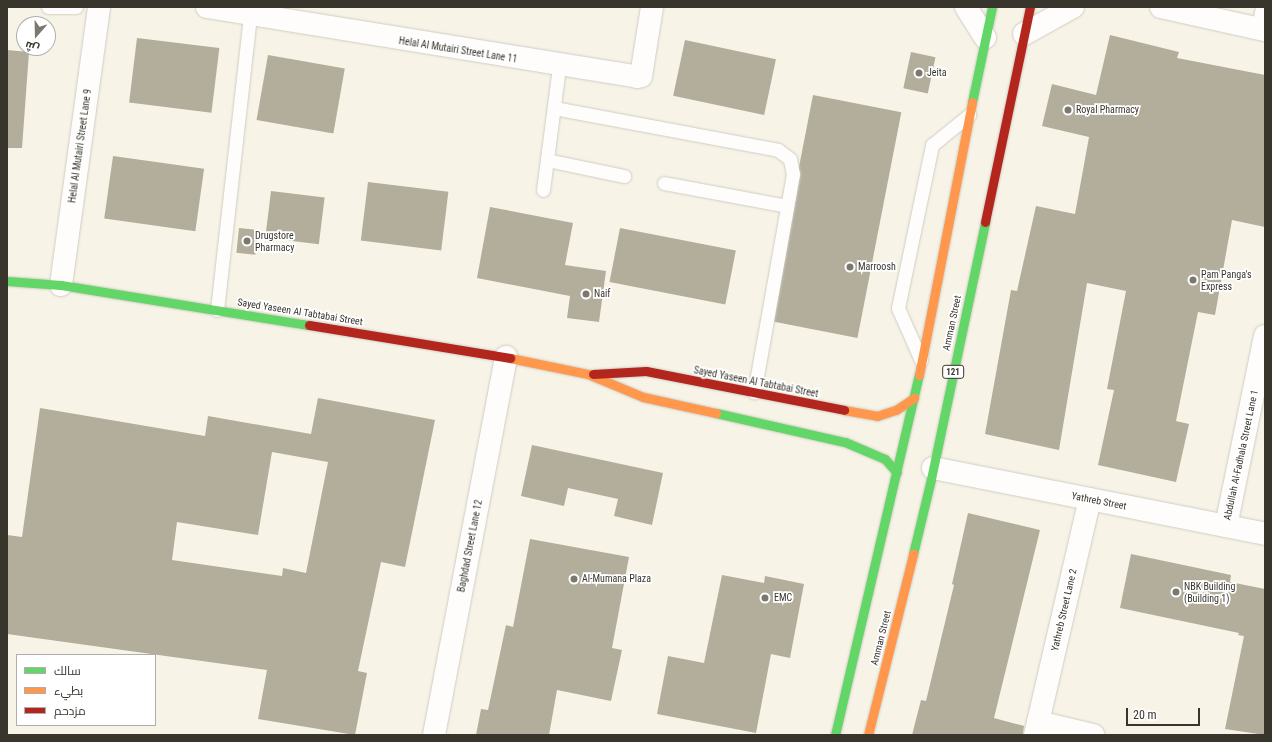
<!DOCTYPE html>
<meta charset="utf-8">
<style>
body{margin:0}
#map{position:relative;width:1272px;height:742px;overflow:hidden;background:#f7f4e7;font-family:"Roboto Condensed",Cairo,sans-serif}
div>[style]{position:absolute}
.building>*{inset:0;background:#b3ae9b;transform-origin:0 0}
.roads{filter:drop-shadow(0 0 1px #cfccc3) drop-shadow(0 0 1px #cfccc3)}
.lane>*{height:13px;margin:-6.5px;padding:0 6.5px;transform-origin:6.5px;border-radius:6.5px;background:#fefdfb}
.street>*{height:22px;margin:-11px;padding:0 11px;transform-origin:11px;border-radius:11px;background:#fefdfb}
.fast>*{height:9px;margin:-4.5px;padding:0 4.5px;transform-origin:4.5px;border-radius:4.5px;background:#63d668}
.slow>*{height:9px;margin:-4.5px;padding:0 4.5px;transform-origin:4.5px;border-radius:4.5px;background:#ff974d}
.jam>*{height:9px;margin:-4.5px;padding:0 4.5px;transform-origin:4.5px;border-radius:4.5px;background:#b3261e}
.dots>*{width:11px;height:11px;translate:-50% -50%;box-sizing:border-box;border:2px solid #fff;border-radius:50%}
span{translate:-50% -50%;white-space:nowrap;text-align:center;line-height:1.15;-webkit-text-stroke:3.5px #fff;paint-order:stroke}
.shield-label span{padding:1px 3px;background:#fff;border:1px solid;border-radius:3px;-webkit-text-stroke-width:0}
.shield-label{font-size:9px;color:#38352d;font-weight:700}
.street-label{font-size:10px;color:#38352d}
.poi-label{font-size:10px;color:#38352d}
.left{translate:0 -50%;text-align:left}
.frame{position:absolute;inset:0;border:8px solid #38352d;pointer-events:none}
.legend{position:absolute;left:16px;top:654px;width:140px;height:72px;box-sizing:border-box;background:#fff;border:1px solid #afaeab;margin:0;padding:5px 7px;list-style:none;font-size:12px;color:#38352d}
.legend li{display:flex;align-items:center;gap:8px;height:20px}
.legend b{width:20px;border:1px solid #afaeab}
.north{position:absolute;left:16px;top:16px;width:40px;height:40px;box-sizing:border-box;background:#fff;border:1px solid #afaeab;border-radius:50%;rotate:200deg;font-size:11px;font-weight:700;line-height:16px;text-align:center;color:#38352d}
.north::after{content:'';display:block;margin:auto;width:14px;height:18px;background:#7b786e;clip-path:polygon(50% 0,100% 100%,50% 72%,0 100%)}
.scale{position:absolute;left:1126px;top:708px;width:74px;height:18px;box-sizing:border-box;border:2px solid #38352d;border-top:0;padding-left:5px;font-size:12px;line-height:14px;white-space:nowrap;color:#38352d;-webkit-text-stroke:3px #fff;paint-order:stroke}
</style>
<div id="map">
<div class="building">
<div style="clip-path:polygon(1110px 35px,1179px 52px,1177px 58px,1265px 75px,1265px 227px,1232px 220px,1215px 315px,1198px 312px,1176px 421px,1189px 424px,1176px 482px,1098px 465px,1114px 390px,1107px 389px,1126px 291px,1087px 283px,1059px 450px,985px 434px,1011px 290px,1017px 291px,1036px 206px,1075px 214px,1089px 137px,1042px 126px,1052px 84px,1096px 95px)"></div>
<div style="left:137px;top:38px;width:83px;height:65px;rotate:7deg"></div>
<div style="left:685px;top:40px;width:93px;height:57px;rotate:12deg"></div>
<div style="clip-path:polygon(7px 50px,29px 52px,22px 148px,7px 148px)"></div>
<div style="left:911px;top:52px;width:25px;height:37px;rotate:12deg"></div>
<div style="left:268px;top:55px;width:78px;height:66px;rotate:10deg"></div>
<div style="left:813px;top:95px;width:90px;height:230px;rotate:11deg"></div>
<div style="left:113px;top:156px;width:92px;height:63px;rotate:8deg"></div>
<div style="left:368px;top:182px;width:81px;height:59px;rotate:7deg"></div>
<div style="left:271px;top:191px;width:54px;height:47px;rotate:7deg"></div>
<div style="clip-path:polygon(490px 207px,573px 223px,565px 265px,606px 271px,599px 322px,567px 318px,570px 296px,477px 278px)"></div>
<div style="left:239px;top:228px;width:19px;height:25px;rotate:6deg"></div>
<div style="left:620px;top:228px;width:118px;height:55px;rotate:11deg"></div>
<div style="clip-path:polygon(evenodd,318px 398px,435px 420px,405px 567px,381px 562px,358px 671px,367px 673px,355px 735px,258px 719px,267px 670px,7px 634px,7px 535px,22px 537px,40px 408px,205px 436px,208px 416px,311px 434px,318px 398px,272px 452px,328px 462px,306px 573px,283px 568px,282px 576px,172px 560px,177px 522px,258px 535px,272px 452px)"></div>
<div style="clip-path:polygon(532px 445px,663px 473px,652px 525px,614px 516px,618px 499px,568px 488px,564px 506px,521px 496px)"></div>
<div style="clip-path:polygon(968px 513px,1040px 530px,994px 718px,1024px 726px,1023px 735px,912px 735px,921px 700px,926px 701px,954px 585px,952px 584px)"></div>
<div style="clip-path:polygon(530px 539px,629px 557px,612px 648px,622px 650px,611px 701px,557px 690px,549px 735px,476px 735px,481px 709px,488px 710px,506px 625px,513px 627px)"></div>
<div style="clip-path:polygon(1131px 554px,1231px 575px,1230px 582px,1265px 589px,1265px 735px,1225px 729px,1244px 636px,1238px 635px,1239px 633px,1120px 608px)"></div>
<div style="clip-path:polygon(722px 575px,764px 583px,765px 576px,804px 584px,790px 658px,771px 654px,756px 733px,657px 714px,668px 656px,704px 663px)"></div>
</div>
<div class="roads">
<div class="lane">
<div style="left:48px;top:7px;width:28px"></div>
<div style="left:1258px;top:28px;width:21px;rotate:-79deg"></div>
<div style="left:554px;top:108px;width:228px;rotate:10.6deg"></div>
<div style="left:778px;top:150px;width:15px;rotate:37deg"></div>
<div style="left:790px;top:159px;width:15px;rotate:79deg"></div>
<div style="left:793px;top:174px;width:222px;rotate:100.1deg"></div>
<div style="left:547px;top:160px;width:79px;rotate:11.7deg"></div>
<div style="left:664px;top:183px;width:125px;rotate:10.6deg"></div>
<div style="left:543px;top:190px;width:125px;rotate:-82.6deg"></div>
<div style="left:217px;top:310px;width:297px;rotate:-83.6deg"></div>
<div style="left:921px;top:360px;width:57px;rotate:-113.9deg"></div>
<div style="left:898px;top:308px;width:167px;rotate:-78.2deg"></div>
<div style="left:932px;top:145px;width:48px;rotate:-39deg"></div>
</div>
<div class="street">
<div style="left:207px;top:7px;width:436px;rotate:9.2deg"></div>
<div style="left:637px;top:77px;width:4px;rotate:-14deg"></div>
<div style="left:641px;top:76px;width:70px;rotate:-80.9deg"></div>
<div style="left:966px;top:7px;width:36px;rotate:58deg"></div>
<div style="left:1161px;top:7px;width:107px;rotate:12.5deg"></div>
<div style="left:1024px;top:34px;width:56px;rotate:-28.9deg"></div>
<div style="left:61px;top:285px;width:281px;rotate:-82.2deg"></div>
<div style="left:933px;top:468px;width:338px;rotate:11.2deg"></div>
<div style="left:1226px;top:526px;width:194px;rotate:-78.4deg"></div>
<div style="left:1038px;top:722px;width:57px;rotate:13.3deg"></div>
<div style="left:434px;top:735px;width:385px;rotate:-79.2deg"></div>
<div style="left:1035px;top:735px;width:242px;rotate:-76.9deg"></div>
</div>
<div class="fast">
<div style="left:972px;top:102px;width:97px;rotate:-78.1deg"></div>
<div style="left:7px;top:281px;width:54px;rotate:4.2deg"></div>
<div style="left:61px;top:285px;width:251px;rotate:9.2deg"></div>
<div style="left:716px;top:413px;width:132px;rotate:12.7deg"></div>
<div style="left:845px;top:442px;width:43px;rotate:23deg"></div>
<div style="left:885px;top:459px;width:18px;rotate:49deg"></div>
<div style="left:913px;top:554px;width:77px;rotate:-76.5deg"></div>
<div style="left:931px;top:479px;width:263px;rotate:-78.1deg"></div>
<div style="left:835px;top:735px;width:370px;rotate:-76.9deg"></div>
</div>
<div class="slow">
<div style="left:510px;top:358px;width:80px;rotate:11.6deg"></div>
<div style="left:588px;top:374px;width:60px;rotate:22.7deg"></div>
<div style="left:643px;top:397px;width:75px;rotate:12.4deg"></div>
<div style="left:919px;top:375px;width:278px;rotate:-79deg"></div>
<div style="left:844px;top:410px;width:34px;rotate:10deg"></div>
<div style="left:877px;top:416px;width:20px;rotate:-18deg"></div>
<div style="left:896px;top:410px;width:22px;rotate:-34deg"></div>
<div style="left:868px;top:735px;width:187px;rotate:-76deg"></div>
</div>
<div class="jam">
<div style="left:985px;top:222px;width:220px;rotate:-78.2deg"></div>
<div style="left:309px;top:325px;width:204px;rotate:9.3deg"></div>
<div style="left:593px;top:374px;width:53px;rotate:-3.2deg"></div>
<div style="left:646px;top:371px;width:202px;rotate:11.1deg"></div>
</div>
</div>
<div class="dots">
<div style="left:919px;top:73px;background:#7b786e"></div>
<div style="left:1068px;top:110px;background:#7b786e"></div>
<div style="left:247px;top:241px;background:#7b786e"></div>
<div style="left:850px;top:267px;background:#7b786e"></div>
<div style="left:1193px;top:280px;background:#7b786e"></div>
<div style="left:586px;top:294px;background:#7b786e"></div>
<div style="left:574px;top:579px;background:#7b786e"></div>
<div style="left:1176px;top:592px;background:#7b786e"></div>
<div style="left:765px;top:598px;background:#7b786e"></div>
</div>
<div class="shield-label">
<span style="left:953px;top:372px">121</span>
</div>
<div class="street-label">
<span style="left:458px;top:50px;rotate:9deg">Helal Al Mutairi Street Lane 11</span>
<span style="left:80px;top:146px;rotate:-82deg">Helal Al Mutairi Street Lane 9</span>
<span style="left:300px;top:312px;rotate:9deg">Sayed Yaseen Al Tabtabai Street</span>
<span style="left:952px;top:323px;rotate:-78deg">Amman Street</span>
<span style="left:756px;top:382px;rotate:11deg">Sayed Yaseen Al Tabtabai Street</span>
<span style="left:1241px;top:455px;rotate:-78deg">Abdullah Al-Fadhala Street Lane 1</span>
<span style="left:1099px;top:501px;rotate:11deg">Yathreb Street</span>
<span style="left:470px;top:546px;rotate:-79deg">Baghdad Street Lane 12</span>
<span style="left:1064px;top:610px;rotate:-77deg">Yathreb Street Lane 2</span>
<span style="left:881px;top:638px;rotate:-76deg">Amman Street</span>
</div>
<div class="poi-label">
<span class="left" style="left:927px;top:73px">Jeita</span>
<span class="left" style="left:1076px;top:110px">Royal Pharmacy</span>
<span class="left" style="left:255px;top:241px">Drugstore<br>Pharmacy</span>
<span class="left" style="left:858px;top:267px">Marroosh</span>
<span class="left" style="left:1201px;top:280px">Pam Panga's<br>Express</span>
<span class="left" style="left:594px;top:294px">Naif</span>
<span class="left" style="left:582px;top:579px">Al-Mumana Plaza</span>
<span class="left" style="left:1184px;top:592px">NBK Building<br>(Building 1)</span>
<span class="left" style="left:774px;top:598px">EMC</span>
</div>
<div class="frame"></div>
<ul class="legend">
<li><b style="height:5px;background:#63d668"></b>سالك</li>
<li><b style="height:5px;background:#ff974d"></b>بطيء</li>
<li><b style="height:5px;background:#b3261e"></b>مزدحم</li>
</ul>
<div class="north">ش</div>
<div class="scale">20 m</div>
</div>
